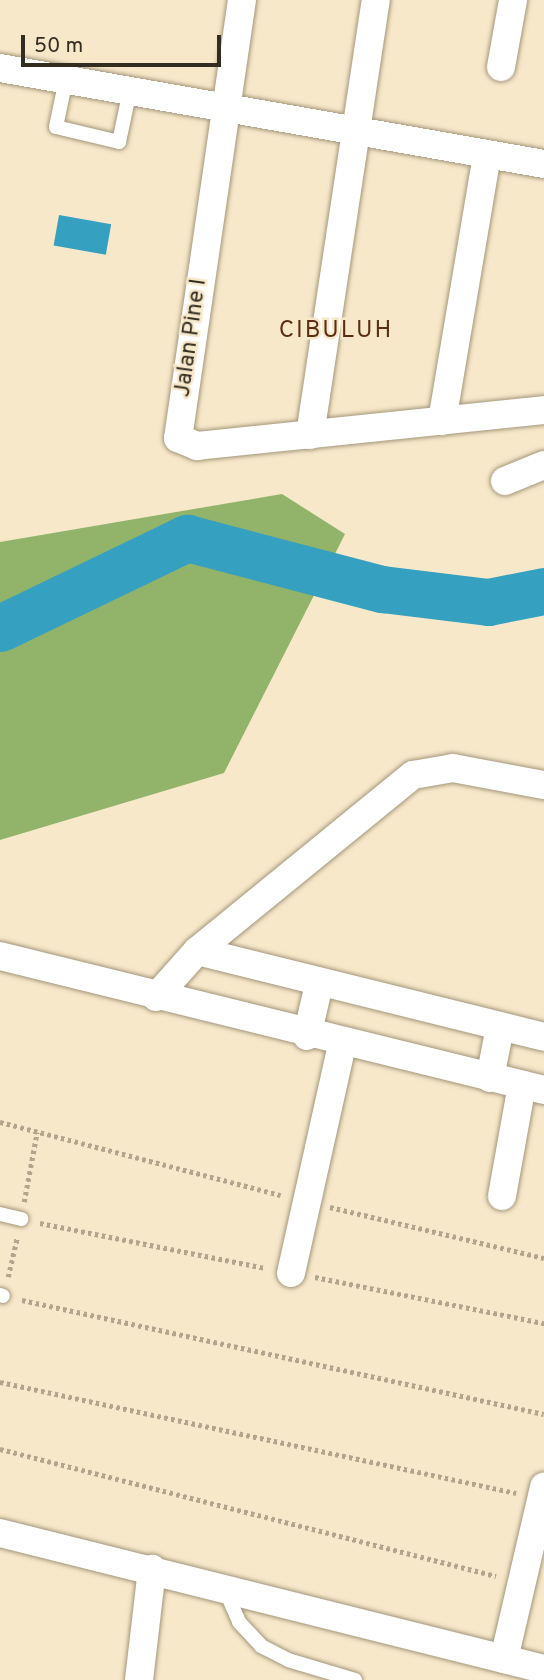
<!DOCTYPE html>
<style>
body{margin:0}
#map{position:relative;width:544px;height:1680px;overflow:hidden;background:#f7e8ca;font-family:Overpass,sans-serif}
div>[style]{position:absolute}
.forest>*{inset:0;background:#92b36a}
.water>*{inset:0;background:#36a0c0;transform-origin:0 0}
.river>*{height:47px;margin:-23.5px;padding:0 23.5px;transform-origin:23.5px;border-radius:23.5px;background:#36a0c0}
.path>*{height:4.5px;margin-top:-2.25px;transform-origin:0;background:repeating-linear-gradient(90deg,#b1a58d 0 3.5px,transparent 0 7px)}
.roads{filter:drop-shadow(0 0 2px #a4967a) drop-shadow(0 0 2px #a4967a)}
.lane>*{height:14px;margin:-7px;padding:0 7px;transform-origin:7px;border-radius:7px;background:#fff}
.street>*{height:28px;margin:-14px;padding:0 14px;transform-origin:14px;border-radius:14px;background:#fff}
span{translate:-50% -50%;white-space:nowrap;text-align:center;line-height:1.15;-webkit-text-stroke:5px #f7e8ca;paint-order:stroke}
.street-label{font-size:23px;color:#332d21}
.neighbourhood-label{font-size:24px;color:#5c2d10;letter-spacing:2px}
.scale{position:absolute;left:21px;top:35px;width:200px;height:32px;box-sizing:border-box;border:4px solid #332d21;border-top:0;padding-left:9px;font-size:21px;line-height:24px;white-space:nowrap;color:#332d21;-webkit-text-stroke:5px #f7e8ca;paint-order:stroke}
</style>
<div id="map">
<div class="forest">
<div style="clip-path:polygon(282px 494px,345px 534px,224px 773px,0 840px,0 542px)"></div>
</div>
<div class="water">
<div style="left:59px;top:215px;width:53px;height:31px;rotate:10deg"></div>
</div>
<div class="river">
<div style="left:0;top:628px;width:208px;rotate:-25.7deg"></div>
<div style="left:187px;top:538px;width:202px;rotate:14.7deg"></div>
<div style="left:382px;top:589px;width:107px;rotate:7deg"></div>
<div style="left:488px;top:602px;width:57px;rotate:-11.1deg"></div>
</div>
<div class="path">
<div style="left:0;top:1122px;width:290px;rotate:14.6deg"></div>
<div style="left:24px;top:1202px;width:71px;rotate:-79.5deg"></div>
<div style="left:330px;top:1207px;width:220px;rotate:13.4deg"></div>
<div style="left:40px;top:1223px;width:229px;rotate:11.3deg"></div>
<div style="left:8px;top:1277px;width:40px;rotate:-77deg"></div>
<div style="left:315px;top:1277px;width:234px;rotate:11.4deg"></div>
<div style="left:22px;top:1300px;width:534px;rotate:12.32deg"></div>
<div style="left:0;top:1382px;width:528px;rotate:12.14deg"></div>
<div style="left:0;top:1449px;width:512px;rotate:14.36deg"></div>
</div>
<div class="roads">
<div class="lane">
<div style="left:66px;top:79px;width:49px;rotate:101.8deg"></div>
<div style="left:56px;top:127px;width:65px;rotate:13.4deg"></div>
<div style="left:119px;top:142px;width:53px;rotate:-78.1deg"></div>
<div style="left:0;top:1214px;width:22px;rotate:13deg"></div>
<div style="left:0;top:1295px;width:3px;rotate:18deg"></div>
<div style="left:225px;top:1590px;width:35px;rotate:66deg"></div>
<div style="left:239px;top:1622px;width:33px;rotate:47deg"></div>
<div style="left:261px;top:1646px;width:30px;rotate:27deg"></div>
<div style="left:288px;top:1660px;width:70px;rotate:16.6deg"></div>
</div>
<div class="street">
<div style="left:242px;top:0;width:443px;rotate:98.3deg"></div>
<div style="left:178px;top:438px;width:21px;rotate:23deg"></div>
<div style="left:197px;top:446px;width:349px;rotate:-5.9deg"></div>
<div style="left:501px;top:67px;width:68px;rotate:-79.8deg"></div>
<div style="left:0;top:68px;width:552px;rotate:10.01deg"></div>
<div style="left:442px;top:421px;width:270px;rotate:-80.4deg"></div>
<div style="left:310px;top:435px;width:440px;rotate:-81.4deg"></div>
<div style="left:505px;top:481px;width:42px;rotate:-22.3deg"></div>
<div style="left:197px;top:951px;width:357px;rotate:13.9deg"></div>
<div style="left:0;top:956px;width:560px;rotate:13.84deg"></div>
<div style="left:156px;top:997px;width:62px;rotate:-48.3deg"></div>
<div style="left:197px;top:951px;width:279px;rotate:-39.2deg"></div>
<div style="left:413px;top:775px;width:41px;rotate:-9.9deg"></div>
<div style="left:453px;top:768px;width:93px;rotate:10.6deg"></div>
<div style="left:307px;top:1036px;width:53px;rotate:-77deg"></div>
<div style="left:490px;top:1078px;width:52px;rotate:-78.9deg"></div>
<div style="left:502px;top:1196px;width:113px;rotate:-79.8deg"></div>
<div style="left:291px;top:1273px;width:235px;rotate:-77.4deg"></div>
<div style="left:0;top:1533px;width:561px;rotate:14.04deg"></div>
<div style="left:504px;top:1659px;width:177px;rotate:-76.9deg"></div>
<div style="left:139px;top:1680px;width:112px;rotate:-83.3deg"></div>
</div>
</div>
<div class="street-label">
<span style="left:192px;top:338px;rotate:-82deg">Jalan Pine I</span>
</div>
<div class="neighbourhood-label">
<span style="left:336px;top:332px">CIBULUH</span>
</div>
<div class="scale">50 m</div>
</div>
